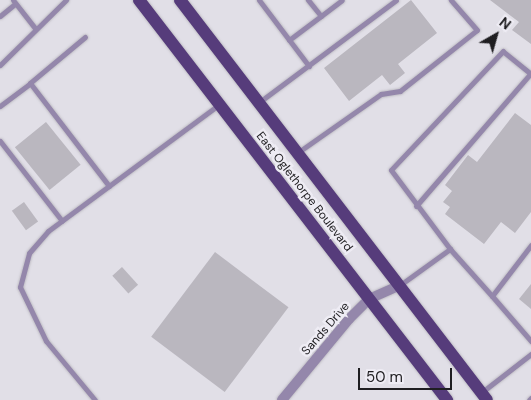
<!DOCTYPE html>
<style>
body{margin:0}
#map{position:relative;width:531px;height:400px;overflow:hidden;background:#e1dfe7;font-family:"DM Sans",sans-serif}
div>[style]{position:absolute}
.building>*{inset:0;background:#bab7bf;transform-origin:0 0}
.roads{filter:drop-shadow(0 0 1px #bebcc3) drop-shadow(0 0 1px #bebcc3)}
.service>*{height:5px;margin:-2.5px;padding:0 2.5px;transform-origin:2.5px;border-radius:2.5px;background:#9487ab}
.minor>*{height:10px;margin:-5px;padding:0 5px;transform-origin:5px;border-radius:5px;background:#9487ab}
.primary>*{height:12px;margin:-6px;padding:0 6px;transform-origin:6px;border-radius:6px;background:#563c7b}
span{translate:-50% -50%;white-space:nowrap;text-align:center;line-height:1.15;-webkit-text-stroke:5px #eeecf4;paint-order:stroke}
.street-label{font-size:12px;color:#1f1e21}
.north{position:absolute;left:471px;top:10px;width:50px;height:50px;-webkit-text-stroke:4px #eeecf4;paint-order:stroke;rotate:38deg;font-size:14px;font-weight:700;line-height:20px;text-align:center;color:#1f1e21}
.north::after{content:'';display:block;margin:auto;width:18px;height:22px;background:#1f1e21;clip-path:polygon(50% 0,100% 100%,50% 72%,0 100%)}
.scale{position:absolute;left:358px;top:368px;width:94px;height:22px;box-sizing:border-box;border:2px solid #1f1e21;border-top:0;padding-left:6px;font-size:15px;line-height:18px;white-space:nowrap;color:#1f1e21;-webkit-text-stroke:4px #eeecf4;paint-order:stroke}
</style>
<div id="map">
<div class="building">
<div style="clip-path:polygon(411px 0,437px 33px,398px 64px,405px 73px,390px 85px,382px 75px,349px 101px,324px 68px)"></div>
<div style="clip-path:polygon(490px 0,531px 0,531px 44px,512px 30px,519px 22px)"></div>
<div style="clip-path:polygon(515px 113px,531px 125px,531px 212px,515px 233px,501px 222px,484px 244px,445px 214px,450px 207px,443px 202px,452px 191px,445px 185px,468px 155px,477px 162px)"></div>
<div style="left:46px;top:122px;width:55px;height:40px;rotate:51deg"></div>
<div style="left:24px;top:202px;width:24px;height:15px;rotate:54deg"></div>
<div style="left:215px;top:252px;width:92px;height:106px;rotate:37deg"></div>
<div style="left:122px;top:267px;width:24px;height:13px;rotate:48deg"></div>
<div style="clip-path:polygon(531px 284px,531px 309px,519px 299px)"></div>
</div>
<div class="roads">
<div class="service">
<div style="left:13px;top:0;width:37px;rotate:52deg"></div>
<div style="left:259px;top:0;width:83px;rotate:52.9deg"></div>
<div style="left:0;top:16px;width:19px;rotate:-39deg"></div>
<div style="left:321px;top:16px;width:26px;rotate:-37deg"></div>
<div style="left:85px;top:37px;width:72px;rotate:140.1deg"></div>
<div style="left:30px;top:83px;width:130px;rotate:52.5deg"></div>
<div style="left:289px;top:40px;width:40px;rotate:-37deg"></div>
<div style="left:321px;top:16px;width:21px;rotate:-129deg"></div>
<div style="left:0;top:65px;width:93px;rotate:-44.6deg"></div>
<div style="left:531px;top:74px;width:36px;rotate:-141deg"></div>
<div style="left:503px;top:51px;width:163px;rotate:133.3deg"></div>
<div style="left:391px;top:170px;width:99px;rotate:53.2deg"></div>
<div style="left:450px;top:249px;width:63px;rotate:48.2deg"></div>
<div style="left:492px;top:296px;width:64px;rotate:-52.6deg"></div>
<div style="left:258px;top:103px;width:172px;rotate:-36.7deg"></div>
<div style="left:0;top:106px;width:38px;rotate:-37deg"></div>
<div style="left:0;top:141px;width:101px;rotate:52.2deg"></div>
<div style="left:297px;top:153px;width:103px;rotate:-35.1deg"></div>
<div style="left:381px;top:94px;width:19px;rotate:-9deg"></div>
<div style="left:400px;top:91px;width:98px;rotate:-38.4deg"></div>
<div style="left:477px;top:30px;width:40px;rotate:-131deg"></div>
<div style="left:416px;top:206px;width:174px;rotate:-49.2deg"></div>
<div style="left:400px;top:285px;width:62px;rotate:-35.8deg"></div>
<div style="left:492px;top:296px;width:60px;rotate:49.1deg"></div>
<div style="left:482px;top:392px;width:62px;rotate:-37.8deg"></div>
<div style="left:95px;top:400px;width:77px;rotate:-129.7deg"></div>
<div style="left:46px;top:341px;width:60px;rotate:-115.7deg"></div>
<div style="left:20px;top:287px;width:35px;rotate:-75deg"></div>
<div style="left:29px;top:253px;width:29px;rotate:-49deg"></div>
<div style="left:48px;top:231px;width:212px;rotate:-36.5deg"></div>
<div style="left:529px;top:400px;width:3px;rotate:-45deg"></div>
</div>
<div class="minor">
<div style="left:282px;top:400px;width:105px;rotate:-50.4deg"></div>
<div style="left:349px;top:319px;width:28px;rotate:-45deg"></div>
<div style="left:369px;top:299px;width:32px;rotate:-24deg"></div>
</div>
<div class="primary">
<div style="left:139px;top:0;width:505px;rotate:52.4deg"></div>
<div style="left:180px;top:0;width:504px;rotate:52.49deg"></div>
</div>
</div>
<div class="street-label">
<span style="left:304px;top:192px;rotate:52deg">East Oglethorpe Boulevard</span>
<span style="left:326px;top:329px;rotate:-49deg">Sands Drive</span>
</div>
<div class="north">N</div>
<div class="scale">50 m</div>
</div>
